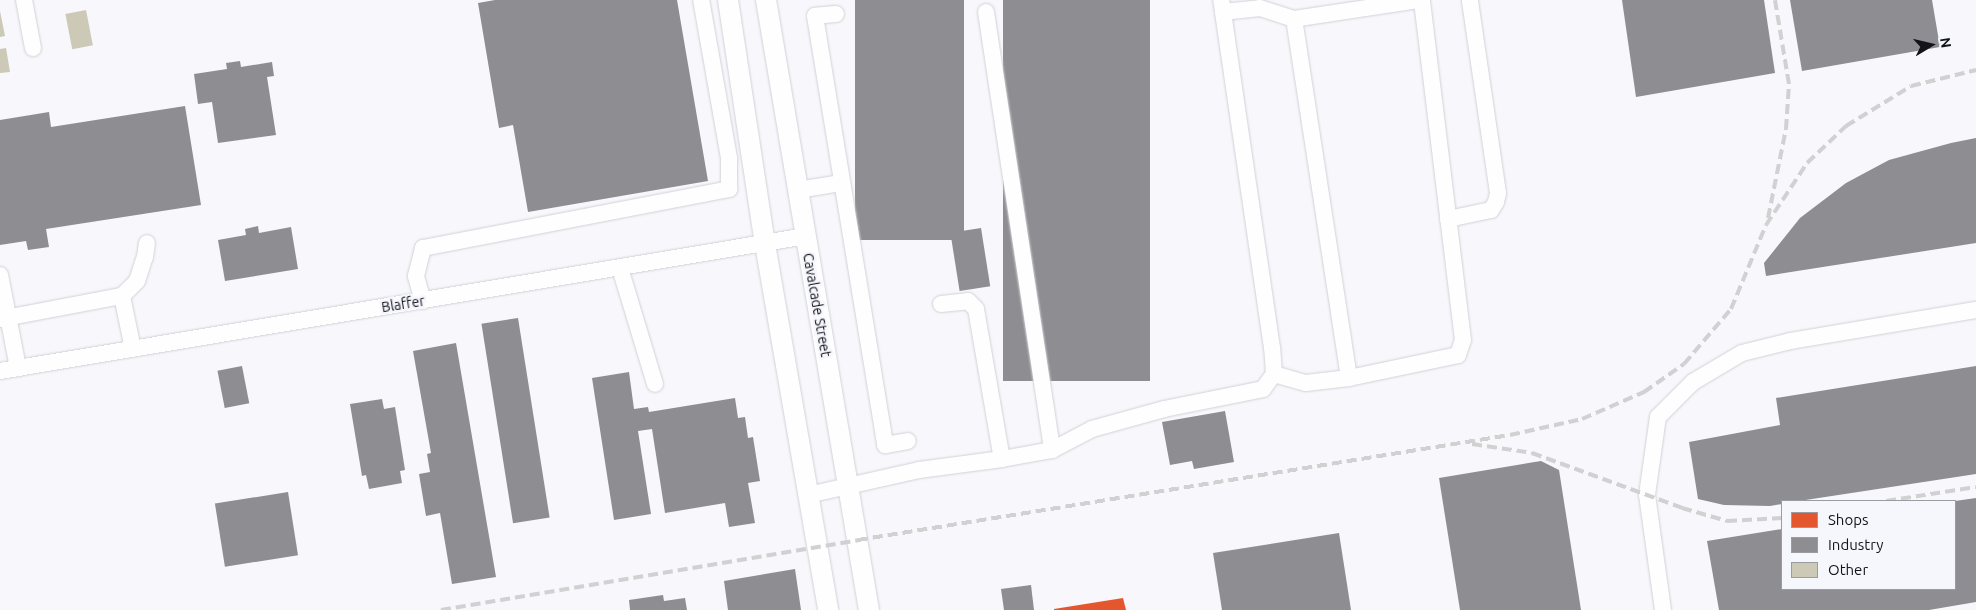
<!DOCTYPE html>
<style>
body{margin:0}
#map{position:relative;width:1976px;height:610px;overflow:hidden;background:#f7f7fc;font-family:Ubuntu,sans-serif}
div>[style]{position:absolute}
.shops>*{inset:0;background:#e4572e}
.industry>*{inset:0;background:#8d8d92;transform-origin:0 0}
.building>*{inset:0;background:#ccc9b7;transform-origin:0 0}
.roads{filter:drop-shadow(0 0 1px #d1d1d6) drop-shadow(0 0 1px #d1d1d6)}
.minor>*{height:16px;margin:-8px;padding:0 8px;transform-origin:8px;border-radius:8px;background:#fefeff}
.major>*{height:20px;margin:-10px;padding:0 10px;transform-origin:10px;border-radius:10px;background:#fefeff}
.rail>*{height:4px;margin-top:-2px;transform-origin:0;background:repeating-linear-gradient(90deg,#d1d1d2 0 10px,transparent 0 15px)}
span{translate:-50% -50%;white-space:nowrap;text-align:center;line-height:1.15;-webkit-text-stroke:5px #f6f6fd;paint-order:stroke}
.street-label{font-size:14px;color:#131319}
.legend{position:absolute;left:1781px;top:500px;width:175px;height:90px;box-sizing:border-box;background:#f6f6fd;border:1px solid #9b9ba2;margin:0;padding:6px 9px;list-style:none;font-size:15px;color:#131319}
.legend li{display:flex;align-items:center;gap:10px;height:25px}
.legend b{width:25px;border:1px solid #9b9ba2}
.north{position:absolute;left:1906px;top:20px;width:50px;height:50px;-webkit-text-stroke:4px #f6f6fd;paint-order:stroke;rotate:81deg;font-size:14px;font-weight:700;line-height:20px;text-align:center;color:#131319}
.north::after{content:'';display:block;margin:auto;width:18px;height:22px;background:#131319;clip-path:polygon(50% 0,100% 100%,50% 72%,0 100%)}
</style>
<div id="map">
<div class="shops">
<div style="clip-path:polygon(1123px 598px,1126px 610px,1054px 610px,1054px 609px)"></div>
</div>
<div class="industry">
<div style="clip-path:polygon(495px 0,677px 0,708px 181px,528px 212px,513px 125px,499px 128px,478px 3px)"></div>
<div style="left:855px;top:0;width:109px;height:240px"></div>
<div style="left:1003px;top:0;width:147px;height:381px"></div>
<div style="clip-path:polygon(1622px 0,1764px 0,1775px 73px,1636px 97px)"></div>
<div style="clip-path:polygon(1790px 0,1932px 0,1940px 47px,1802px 71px)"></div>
<div style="clip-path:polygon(240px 61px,241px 67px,272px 62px,274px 76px,267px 77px,276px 135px,218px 143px,212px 102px,198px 104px,194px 74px,227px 69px,226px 63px)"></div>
<div style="clip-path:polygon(185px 106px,201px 205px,46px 229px,49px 247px,28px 250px,26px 241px,0 245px,0 120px,49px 112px,51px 127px)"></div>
<div style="clip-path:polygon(1976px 138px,1976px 243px,1766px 276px,1764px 263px,1800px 218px,1846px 183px,1889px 160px,1951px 143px)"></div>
<div style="clip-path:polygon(258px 226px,259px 233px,291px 227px,298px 269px,225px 281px,218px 240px,246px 235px,245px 229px)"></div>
<div style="left:981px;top:228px;width:59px;height:31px;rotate:81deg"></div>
<div style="left:518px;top:318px;width:202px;height:37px;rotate:81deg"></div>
<div style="clip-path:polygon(456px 343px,496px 577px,452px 584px,440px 513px,426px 516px,419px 474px,430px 472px,427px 454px,431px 453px,413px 351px)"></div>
<div style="left:242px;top:366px;width:38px;height:25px;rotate:79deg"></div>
<div style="clip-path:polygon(1976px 366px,1976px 474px,1799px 501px,1782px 501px,1782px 504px,1770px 506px,1724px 505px,1698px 499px,1689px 442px,1780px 425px,1776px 398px)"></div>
<div style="clip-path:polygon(629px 372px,634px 409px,648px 407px,649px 412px,735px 398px,738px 418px,745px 417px,748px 438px,753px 437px,760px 481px,748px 483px,755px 523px,729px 527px,725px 503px,665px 513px,652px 429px,638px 431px,651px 514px,614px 520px,592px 378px)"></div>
<div style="clip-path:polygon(382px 399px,384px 409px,395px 407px,405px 470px,400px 471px,402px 483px,369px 489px,366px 475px,362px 476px,350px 404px)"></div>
<div style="clip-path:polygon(1225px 411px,1234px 462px,1194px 469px,1192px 461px,1170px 465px,1162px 422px)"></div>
<div style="clip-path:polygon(1541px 461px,1559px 470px,1581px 610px,1460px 610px,1439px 478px)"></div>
<div style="left:288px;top:492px;width:64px;height:74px;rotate:81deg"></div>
<div style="clip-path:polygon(1976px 498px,1976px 602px,1929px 610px,1719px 610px,1707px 541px,1782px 529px,1782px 589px,1955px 589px,1955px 501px)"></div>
<div style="clip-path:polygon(1339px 533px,1351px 610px,1222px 610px,1213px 553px)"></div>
<div style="clip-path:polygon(795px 569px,801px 610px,728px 610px,724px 581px)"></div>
<div style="clip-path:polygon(1031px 585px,1034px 610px,1004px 610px,1001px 589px)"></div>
<div style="clip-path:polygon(663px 595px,664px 601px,685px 598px,687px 610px,630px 610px,629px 600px)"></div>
</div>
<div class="building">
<div style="left:86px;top:10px;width:36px;height:21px;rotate:79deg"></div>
<div style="clip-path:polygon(0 11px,5px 36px,0 37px)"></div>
<div style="clip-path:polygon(6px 48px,10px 72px,0 73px,0 49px)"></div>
</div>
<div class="roads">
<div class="minor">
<div style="left:24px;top:0;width:49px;rotate:79.4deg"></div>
<div style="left:986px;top:12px;width:443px;rotate:81.4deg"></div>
<div style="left:1223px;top:12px;width:37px;rotate:-6deg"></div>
<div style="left:1260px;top:8px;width:36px;rotate:18deg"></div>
<div style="left:836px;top:14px;width:21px;rotate:175deg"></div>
<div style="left:815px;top:16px;width:435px;rotate:80.7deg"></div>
<div style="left:885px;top:445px;width:23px;rotate:-10deg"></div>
<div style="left:798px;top:190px;width:44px;rotate:-9.2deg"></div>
<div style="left:1448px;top:219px;width:44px;rotate:-11.8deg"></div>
<div style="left:1491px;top:210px;width:9px;rotate:-58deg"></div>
<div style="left:1496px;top:202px;width:9px;rotate:-77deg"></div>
<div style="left:1498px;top:193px;width:195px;rotate:-98.3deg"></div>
<div style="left:620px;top:268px;width:121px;rotate:73.2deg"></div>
<div style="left:0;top:275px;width:95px;rotate:79deg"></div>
<div style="left:122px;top:296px;width:54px;rotate:78.3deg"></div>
<div style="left:423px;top:301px;width:26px;rotate:-106deg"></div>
<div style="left:416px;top:276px;width:29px;rotate:-76deg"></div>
<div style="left:423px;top:248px;width:312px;rotate:-10.9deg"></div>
<div style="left:729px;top:189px;width:31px;rotate:-90deg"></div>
<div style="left:729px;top:158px;width:160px;rotate:-100deg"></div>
<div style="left:941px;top:304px;width:27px;rotate:-6deg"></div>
<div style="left:968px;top:301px;width:11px;rotate:45deg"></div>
<div style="left:976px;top:309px;width:152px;rotate:80.2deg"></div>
<div style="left:0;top:319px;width:124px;rotate:-10.7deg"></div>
<div style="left:122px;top:296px;width:21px;rotate:-45deg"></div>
<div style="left:137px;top:281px;width:25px;rotate:-72deg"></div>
<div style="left:145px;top:257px;width:14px;rotate:-82deg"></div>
<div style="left:0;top:371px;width:817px;rotate:-9.51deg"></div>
<div style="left:1274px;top:374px;width:33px;rotate:16deg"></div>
<div style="left:1306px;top:383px;width:43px;rotate:-6.6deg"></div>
<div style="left:1349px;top:378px;width:111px;rotate:-11.9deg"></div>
<div style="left:1458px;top:355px;width:16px;rotate:-72deg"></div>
<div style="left:1463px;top:340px;width:342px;rotate:-96.9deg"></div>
<div style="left:1349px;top:378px;width:363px;rotate:-98.7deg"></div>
<div style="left:1294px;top:19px;width:126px;rotate:-8.6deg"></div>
<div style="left:808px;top:495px;width:114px;rotate:-12.7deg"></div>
<div style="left:919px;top:470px;width:84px;rotate:-7.5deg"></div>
<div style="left:1002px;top:459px;width:51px;rotate:-10.2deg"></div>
<div style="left:1052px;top:450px;width:45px;rotate:-27.7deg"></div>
<div style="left:1092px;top:429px;width:75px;rotate:-15.5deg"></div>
<div style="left:1164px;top:409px;width:101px;rotate:-11.4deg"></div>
<div style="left:1263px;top:389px;width:19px;rotate:-54deg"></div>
<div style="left:1274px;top:374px;width:26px;rotate:-94deg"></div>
<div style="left:1272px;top:348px;width:352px;rotate:-98.3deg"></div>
<div style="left:1663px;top:610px;width:116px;rotate:-97.9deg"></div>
<div style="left:1647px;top:495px;width:79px;rotate:-82deg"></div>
<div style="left:1658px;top:417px;width:49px;rotate:-45deg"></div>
<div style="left:1693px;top:382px;width:57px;rotate:-30.6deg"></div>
<div style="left:1742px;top:353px;width:49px;rotate:-14deg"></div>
<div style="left:1790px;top:341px;width:189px;rotate:-9.5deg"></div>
</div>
<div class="major">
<div style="left:728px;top:0;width:247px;rotate:81.4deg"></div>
<div style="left:765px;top:244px;width:371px;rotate:80.2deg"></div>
<div style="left:766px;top:0;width:619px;rotate:80.42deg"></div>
</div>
</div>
<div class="rail">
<div style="left:1768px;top:218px;width:91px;rotate:-78.6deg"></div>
<div style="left:1786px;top:129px;width:45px;rotate:-86.2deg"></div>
<div style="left:1789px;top:84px;width:85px;rotate:-99.5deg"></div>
<div style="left:1472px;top:444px;width:61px;rotate:8.5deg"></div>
<div style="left:1532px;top:453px;width:160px;rotate:20.1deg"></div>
<div style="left:1682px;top:508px;width:47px;rotate:16.1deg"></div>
<div style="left:1727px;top:521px;width:55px;rotate:-3.1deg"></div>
<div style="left:1886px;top:501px;width:91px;rotate:-8.8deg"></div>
<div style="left:441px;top:610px;width:423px;rotate:-9.5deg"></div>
<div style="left:858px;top:540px;width:660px;rotate:-9.15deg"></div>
<div style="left:1510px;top:435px;width:74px;rotate:-12.5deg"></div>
<div style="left:1582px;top:419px;width:68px;rotate:-23.5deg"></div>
<div style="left:1644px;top:392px;width:49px;rotate:-35deg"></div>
<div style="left:1684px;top:364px;width:72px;rotate:-49.5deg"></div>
<div style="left:1731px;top:309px;width:91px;rotate:-67.4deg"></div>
<div style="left:1766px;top:225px;width:74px;rotate:-56.5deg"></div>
<div style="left:1807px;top:163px;width:54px;rotate:-43.5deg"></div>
<div style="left:1846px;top:126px;width:76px;rotate:-31.6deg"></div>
<div style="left:1911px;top:86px;width:67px;rotate:-13.8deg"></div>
</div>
<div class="street-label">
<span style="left:403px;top:304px;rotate:-9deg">Blaffer</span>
<span style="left:817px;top:305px;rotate:80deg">Cavalcade Street</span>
</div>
<ul class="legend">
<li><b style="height:14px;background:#e4572e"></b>Shops</li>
<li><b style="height:14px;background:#8d8d92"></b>Industry</li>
<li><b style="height:14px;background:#ccc9b7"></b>Other</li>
</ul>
<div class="north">N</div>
</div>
